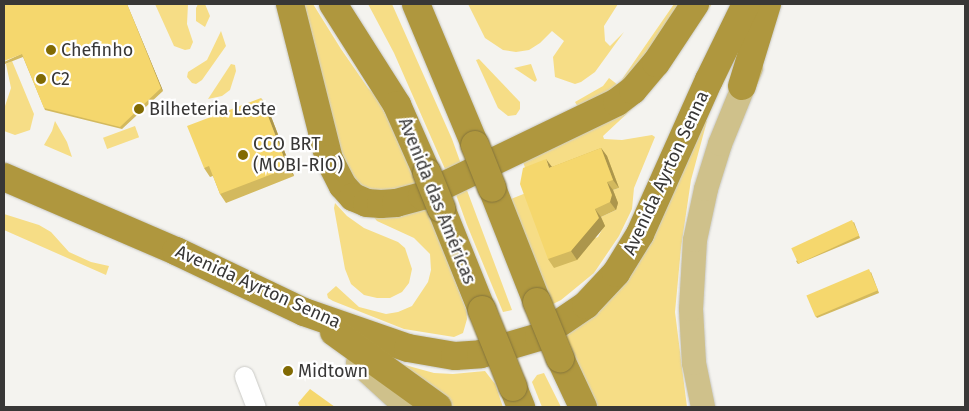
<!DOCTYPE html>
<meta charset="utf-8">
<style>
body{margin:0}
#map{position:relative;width:969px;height:411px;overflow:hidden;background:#f4f3ef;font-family:"Fira Sans",sans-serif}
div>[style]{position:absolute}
.green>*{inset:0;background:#f6dd86;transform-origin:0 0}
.roads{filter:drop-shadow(0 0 1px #cacac6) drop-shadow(0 0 1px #cacac6)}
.minor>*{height:19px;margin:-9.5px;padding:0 9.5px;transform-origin:9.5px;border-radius:9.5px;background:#fff}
.major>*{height:24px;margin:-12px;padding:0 12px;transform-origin:12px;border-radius:12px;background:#cfc18b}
.highway>*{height:28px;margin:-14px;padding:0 14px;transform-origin:14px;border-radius:14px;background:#af973e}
.bridges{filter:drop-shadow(0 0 1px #85753b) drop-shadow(0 0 1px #85753b)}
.highway-bridge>*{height:28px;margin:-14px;padding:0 14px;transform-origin:14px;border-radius:14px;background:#af973e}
.wall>*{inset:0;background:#d3b95e}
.shaded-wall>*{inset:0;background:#ac964c}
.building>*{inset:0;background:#f5d76d;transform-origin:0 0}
.dots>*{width:14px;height:14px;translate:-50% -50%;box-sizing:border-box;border:2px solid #fff;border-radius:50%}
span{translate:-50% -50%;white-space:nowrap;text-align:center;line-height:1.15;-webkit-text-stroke:4.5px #fff;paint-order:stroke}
.poi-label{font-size:18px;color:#383736}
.left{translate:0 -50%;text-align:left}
.street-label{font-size:18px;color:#383736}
.frame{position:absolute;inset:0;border:5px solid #383736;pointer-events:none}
</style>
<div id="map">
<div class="green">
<div style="clip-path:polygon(155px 4px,188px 4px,187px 24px,193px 42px,190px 49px,185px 50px,174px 46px)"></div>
<div style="clip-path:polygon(198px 4px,205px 4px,210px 16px,205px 27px,196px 21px,196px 8px)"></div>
<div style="clip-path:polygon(297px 4px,313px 4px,341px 49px,368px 88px,380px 99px,417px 184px,377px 197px,347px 182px)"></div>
<div style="clip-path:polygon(368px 4px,392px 4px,452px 139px,461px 164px,445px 169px,394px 53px)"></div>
<div style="clip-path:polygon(468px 4px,618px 4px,604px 26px,605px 41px,610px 46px,624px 32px,595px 72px,581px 82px,575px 84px,555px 77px,553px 57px,564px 41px,552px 31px,540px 43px,529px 50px,516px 52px,503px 50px,485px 38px)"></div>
<div style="clip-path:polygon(674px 4px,682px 4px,654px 48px,617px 89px,579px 109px,575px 102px,603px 86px,609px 78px,618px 85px)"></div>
<div style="clip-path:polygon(705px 4px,712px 4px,665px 74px,648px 94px,603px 136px,604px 139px,622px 140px,652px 135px,655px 137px,634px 188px,632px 209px,619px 236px,594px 273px,561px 300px,553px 304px,551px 303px,511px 199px,526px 193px,577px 259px,591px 243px,590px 240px,598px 237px,604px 226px,601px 217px,616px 210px,613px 190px,619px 188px,528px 176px,523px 162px,608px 114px)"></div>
<div style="clip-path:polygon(221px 31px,226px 46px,202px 80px,196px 84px,192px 83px,187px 77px,188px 72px,207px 60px)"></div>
<div style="clip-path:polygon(479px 59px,520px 102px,520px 109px,516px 115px,508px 116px,498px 108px,476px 60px)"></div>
<div style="clip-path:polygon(12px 61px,34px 114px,30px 130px,15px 135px,4px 131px,4px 109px,11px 88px,6px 64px)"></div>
<div style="clip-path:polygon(231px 64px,235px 65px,236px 71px,230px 90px,222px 96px,208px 99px)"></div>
<div style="clip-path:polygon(531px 64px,537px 80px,535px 82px,514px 68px)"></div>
<div style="clip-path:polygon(701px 119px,707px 121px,691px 180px,681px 248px,675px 312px,687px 407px,596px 407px,562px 336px)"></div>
<div style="clip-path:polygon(55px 121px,67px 142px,72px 157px,44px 145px,52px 131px)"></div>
<div style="left:135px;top:126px;width:12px;height:34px;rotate:70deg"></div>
<div style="clip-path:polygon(465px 185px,512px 310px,503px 312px,467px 225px,454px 189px)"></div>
<div style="clip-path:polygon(335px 203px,347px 216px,364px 228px,398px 242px,405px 248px,412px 269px,409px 283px,402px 292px,390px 298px,377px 298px,364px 295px,351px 284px,345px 269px,334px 208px)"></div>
<div style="clip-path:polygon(425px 204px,466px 309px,467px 319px,463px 333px,454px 337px,404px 329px,333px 301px,328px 298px,327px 294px,336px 286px,359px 307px,386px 314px,398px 312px,412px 306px,428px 282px,431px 270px,430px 254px,414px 238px,377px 221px,372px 215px)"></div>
<div style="clip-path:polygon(4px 214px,39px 225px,51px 232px,69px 252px,91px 262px,109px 266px,106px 275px,4px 230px)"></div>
<div style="clip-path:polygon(394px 362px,434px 373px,453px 374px,485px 371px,495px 384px,503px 407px,449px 407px)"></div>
<div style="clip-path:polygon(544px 373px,561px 407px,542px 407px,532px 382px,537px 375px)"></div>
</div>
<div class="roads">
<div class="minor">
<div style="left:244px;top:376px;width:33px;rotate:69deg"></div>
</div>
<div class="major">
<div style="left:358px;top:363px;width:65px;rotate:42.5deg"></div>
<div style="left:703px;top:407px;width:45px;rotate:-101.6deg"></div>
<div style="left:694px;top:363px;width:54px;rotate:-93.2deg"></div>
<div style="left:691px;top:309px;width:69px;rotate:-86.7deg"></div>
<div style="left:695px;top:240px;width:52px;rotate:-77.8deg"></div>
<div style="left:706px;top:189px;width:47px;rotate:-72.7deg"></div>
<div style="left:720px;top:144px;width:82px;rotate:-67.8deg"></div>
</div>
<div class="highway">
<div style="left:290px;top:4px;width:160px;rotate:75.9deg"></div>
<div style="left:329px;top:159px;width:30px;rotate:63deg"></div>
<div style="left:343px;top:186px;width:15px;rotate:48deg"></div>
<div style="left:353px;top:197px;width:15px;rotate:23deg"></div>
<div style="left:367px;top:203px;width:14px;rotate:4deg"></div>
<div style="left:381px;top:204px;width:15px;rotate:-4deg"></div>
<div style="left:396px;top:203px;width:27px;rotate:-15deg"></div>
<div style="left:422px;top:196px;width:216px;rotate:-25.7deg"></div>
<div style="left:617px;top:102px;width:20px;rotate:-37deg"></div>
<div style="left:633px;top:90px;width:35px;rotate:-50deg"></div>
<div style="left:656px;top:63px;width:71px;rotate:-56.5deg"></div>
<div style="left:333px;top:4px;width:120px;rotate:57.6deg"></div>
<div style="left:397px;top:105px;width:74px;rotate:66.2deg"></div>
<div style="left:416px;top:4px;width:153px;rotate:67.3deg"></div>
<div style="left:742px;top:86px;width:86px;rotate:-73deg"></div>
<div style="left:4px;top:177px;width:187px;rotate:23.3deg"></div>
<div style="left:176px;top:251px;width:142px;rotate:25.5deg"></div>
<div style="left:304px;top:312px;width:110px;rotate:19.1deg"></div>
<div style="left:408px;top:348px;width:48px;rotate:9.7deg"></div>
<div style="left:455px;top:356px;width:26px;rotate:-4deg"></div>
<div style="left:481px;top:354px;width:60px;rotate:-16.3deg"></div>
<div style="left:539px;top:337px;width:57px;rotate:-34.2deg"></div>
<div style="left:586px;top:305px;width:44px;rotate:-46.8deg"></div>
<div style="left:616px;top:273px;width:46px;rotate:-58.4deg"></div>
<div style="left:640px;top:234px;width:169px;rotate:-65.9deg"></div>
<div style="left:709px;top:80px;width:85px;rotate:-64deg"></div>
<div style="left:492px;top:188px;width:123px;rotate:68.5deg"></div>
<div style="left:441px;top:208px;width:110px;rotate:68.1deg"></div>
<div style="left:334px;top:332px;width:128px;rotate:35.8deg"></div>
<div style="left:560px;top:358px;width:54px;rotate:64.9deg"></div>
<div style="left:513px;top:387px;width:22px;rotate:68deg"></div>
</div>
</div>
<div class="bridges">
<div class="highway-bridge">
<div style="left:475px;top:145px;width:46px;rotate:68.4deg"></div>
<div style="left:427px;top:173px;width:38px;rotate:68deg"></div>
<div style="left:537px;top:302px;width:61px;rotate:67.7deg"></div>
<div style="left:482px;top:310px;width:83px;rotate:68.1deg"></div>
</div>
</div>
<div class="wall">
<div style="clip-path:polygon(127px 4px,163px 91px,122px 129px,45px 110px,23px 57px,5px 64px,4px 62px)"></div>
<div style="clip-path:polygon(267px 106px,294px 176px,226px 203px,220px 194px,213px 176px,210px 177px,204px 168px)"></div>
<div style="clip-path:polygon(601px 148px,607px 156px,619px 188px,613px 190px,618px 203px,616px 210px,601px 217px,605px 226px,577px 260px,554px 268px,548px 259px,552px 167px)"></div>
<div style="clip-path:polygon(854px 222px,860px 238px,798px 264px,796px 261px)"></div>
<div style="clip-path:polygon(871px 272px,879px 293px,817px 318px,815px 315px)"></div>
</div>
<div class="shaded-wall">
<div style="clip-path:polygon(127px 4px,163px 91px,161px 88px)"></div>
<div style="clip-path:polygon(261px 98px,267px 106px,294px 176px,288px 168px)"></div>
<div style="clip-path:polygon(601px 148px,607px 156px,619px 188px,613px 180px)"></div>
<div style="clip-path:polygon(546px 159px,552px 167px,549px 168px)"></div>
<div style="clip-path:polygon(607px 182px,613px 190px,618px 203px,616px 210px,610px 202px)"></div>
<div style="clip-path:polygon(595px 209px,601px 217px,605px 226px,577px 260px,571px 251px)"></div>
</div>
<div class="building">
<div style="clip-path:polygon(4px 4px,127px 4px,161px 88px,120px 127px,44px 108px,22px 54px,4px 61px)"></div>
<div style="clip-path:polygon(261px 98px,288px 168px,220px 194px,209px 166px,204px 168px,187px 126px)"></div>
<div style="clip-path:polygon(601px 148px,613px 180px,607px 182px,612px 195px,610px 202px,595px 209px,599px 218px,571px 251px,548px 259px,520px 184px,523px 168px,546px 159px,549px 168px)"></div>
<div style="left:852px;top:220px;width:17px;height:67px;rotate:65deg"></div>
<div style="left:869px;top:269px;width:23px;height:68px;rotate:67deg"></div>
<div style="clip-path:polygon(310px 389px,335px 407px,300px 407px,298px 403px)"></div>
</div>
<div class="dots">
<div style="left:51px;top:50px;background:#816a03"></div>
<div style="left:41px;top:79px;background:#816a03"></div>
<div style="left:139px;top:109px;background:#816a03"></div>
<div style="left:243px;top:155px;background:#816a03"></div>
<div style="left:288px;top:371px;background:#816a03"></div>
</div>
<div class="poi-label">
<span class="left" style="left:61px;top:50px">Chefinho</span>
<span class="left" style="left:51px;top:79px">C2</span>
<span class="left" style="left:149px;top:109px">Bilheteria Leste</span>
<span class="left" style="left:253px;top:155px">CCO BRT<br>(MOBI-RIO)</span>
<span class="left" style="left:298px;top:371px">Midtown</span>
</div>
<div class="street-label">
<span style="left:666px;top:173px;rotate:-65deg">Avenida Ayrton Senna</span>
<span style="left:437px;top:201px;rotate:68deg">Avenida das Américas</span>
<span style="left:258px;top:287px;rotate:24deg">Avenida Ayrton Senna</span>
</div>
<div class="frame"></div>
</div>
